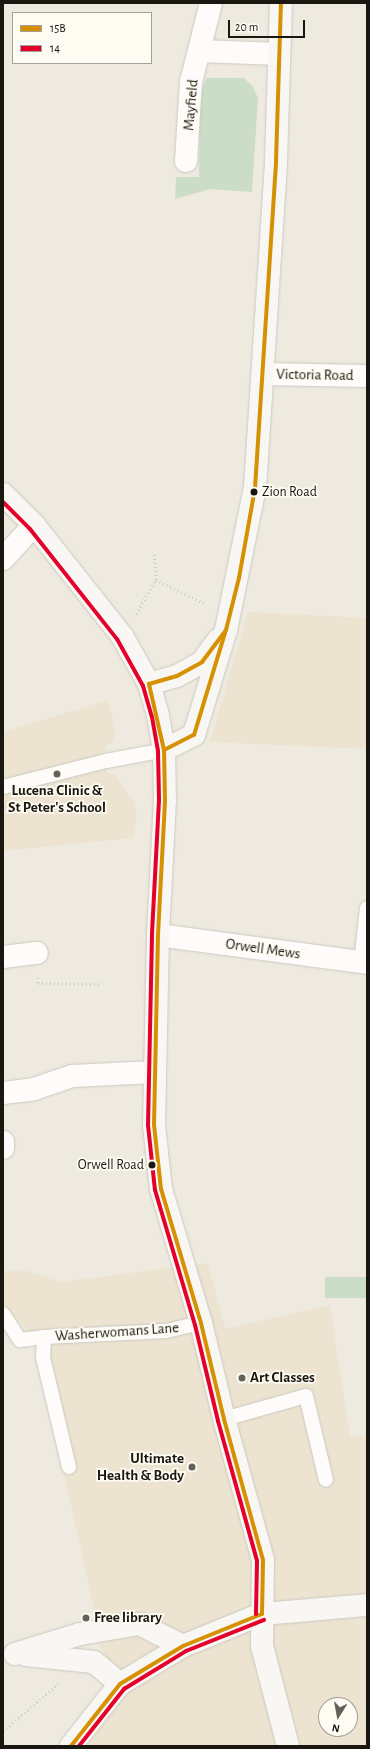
<!DOCTYPE html>
<style>
body{margin:0}
#map{position:relative;width:370px;height:1749px;overflow:hidden;background:#efeae0;font-family:"Alegreya Sans",sans-serif}
div>[style]{position:absolute}
.built>*{inset:0;background:#ece4d1}
.green>*{inset:0;background:#cbdcc7;transform-origin:0 0}
.path>*{height:2.5px;margin-top:-1.25px;transform-origin:0;background:repeating-linear-gradient(90deg,#cdccc9 0 1px,transparent 0 4px)}
.roads{filter:drop-shadow(0 0 1px #ccc8c0) drop-shadow(0 0 1px #ccc8c0)}
.lane>*{height:14px;margin:-7px;padding:0 7px;transform-origin:7px;border-radius:7px;background:#fdfcfa}
.street>*{height:22px;margin:-11px;padding:0 11px;transform-origin:11px;border-radius:11px;background:#fdfcfa}
.secondary>*{height:22px;margin:-11px;padding:0 11px;transform-origin:11px;border-radius:11px;background:#f9f7f4}
.bus-1>*{height:4px;margin:-2px;padding:0 2px;transform-origin:2px;border-radius:2px;background:#d69102}
.bus-2>*{height:4px;margin:-2px;padding:0 2px;transform-origin:2px;border-radius:2px;background:#e4002b}
.dots>*{width:11px;height:11px;translate:-50% -50%;box-sizing:border-box;border:2px solid #fefbf3;border-radius:50%}
span{translate:-50% -50%;white-space:nowrap;text-align:center;line-height:1.15;-webkit-text-stroke:3.5px #fefbf3;paint-order:stroke}
.bus-label{font-size:14px;color:#191710}
.left{translate:0 -50%;text-align:left}
.right{translate:-100% -50%;text-align:right}
.street-label{font-size:15px;color:#191710}
.poi-label{font-size:15px;color:#191710;font-weight:700}
.frame{position:absolute;inset:0;border:4px solid #191710;pointer-events:none}
.legend{position:absolute;left:12px;top:12px;width:140px;height:52px;box-sizing:border-box;background:#fefbf3;border:1px solid #a2a098;margin:0;padding:5px 7px;list-style:none;font-size:12px;color:#191710}
.legend li{display:flex;align-items:center;gap:8px;height:20px}
.legend b{width:20px;border:1px solid #a2a098}
.north{position:absolute;left:318px;top:1697px;width:40px;height:40px;box-sizing:border-box;background:#fefbf3;border:1px solid #a2a098;border-radius:50%;rotate:191deg;font-size:11px;font-weight:700;line-height:16px;text-align:center;color:#191710}
.north::after{content:'';display:block;margin:auto;width:14px;height:18px;background:#646159;clip-path:polygon(50% 0,100% 100%,50% 72%,0 100%)}
.scale{position:absolute;left:228px;top:20px;width:77px;height:18px;box-sizing:border-box;border:2px solid #191710;border-top:0;padding-left:5px;font-size:12px;line-height:14px;white-space:nowrap;color:#191710;-webkit-text-stroke:3px #fefbf3;paint-order:stroke}
</style>
<div id="map">
<div class="built">
<div style="clip-path:polygon(248px 612px,367px 618px,367px 749px,210px 742px)"></div>
<div style="clip-path:polygon(108px 700px,115px 729px,114px 738px,110px 744px,105px 746px,107px 772px,116px 776px,134px 802px,137px 815px,133px 838px,3px 851px,3px 732px)"></div>
<div style="clip-path:polygon(evenodd,208px 1263px,225px 1329px,330px 1305px,350px 1437px,367px 1435px,367px 1746px,71px 1746px,120px 1684px,95px 1636px,95px 1613px,63px 1469px,49px 1357px,3px 1304px,3px 1272px,24px 1270px,61px 1282px,208px 1263px,326px 1705px,350px 1705px,350px 1729px,326px 1729px,326px 1705px)"></div>
</div>
<div class="green">
<div style="clip-path:polygon(207px 78px,244px 78px,253px 87px,258px 98px,252px 192px,210px 189px,175px 199px,176px 177px,199px 177px,200px 93px)"></div>
<div style="left:367px;top:1277px;width:21px;height:42px;rotate:90deg"></div>
</div>
<div class="path">
<div style="left:156px;top:580px;width:55px;rotate:25.6deg"></div>
<div style="left:136px;top:614px;width:39px;rotate:-60deg"></div>
<div style="left:156px;top:580px;width:28px;rotate:-94deg"></div>
<div style="left:38px;top:978px;width:5px;rotate:90deg"></div>
<div style="left:38px;top:983px;width:64px;rotate:0.9deg"></div>
<div style="left:3px;top:1731px;width:74px;rotate:-40.6deg"></div>
</div>
<div class="roads">
<div class="lane">
<div style="left:3px;top:787px;width:106px;rotate:-14.2deg"></div>
<div style="left:106px;top:761px;width:59px;rotate:-10.7deg"></div>
<div style="left:361px;top:963px;width:55px;rotate:-83.8deg"></div>
<div style="left:3px;top:1314px;width:31px;rotate:57deg"></div>
<div style="left:20px;top:1340px;width:24px;rotate:-7deg"></div>
<div style="left:224px;top:1419px;width:85px;rotate:-15.7deg"></div>
<div style="left:306px;top:1396px;width:86px;rotate:76.6deg"></div>
<div style="left:69px;top:1467px;width:113px;rotate:-103.3deg"></div>
<div style="left:43px;top:1357px;width:20px;rotate:-87deg"></div>
<div style="left:44px;top:1337px;width:122px;rotate:-2.8deg"></div>
<div style="left:166px;top:1331px;width:36px;rotate:-13deg"></div>
</div>
<div class="street">
<div style="left:200px;top:51px;width:79px;rotate:2.2deg"></div>
<div style="left:186px;top:161px;width:79px;rotate:-86.4deg"></div>
<div style="left:191px;top:82px;width:81px;rotate:-75.8deg"></div>
<div style="left:263px;top:374px;width:104px;rotate:1.1deg"></div>
<div style="left:3px;top:559px;width:46px;rotate:-47.6deg"></div>
<div style="left:158px;top:935px;width:211px;rotate:7.6deg"></div>
<div style="left:3px;top:957px;width:34px;rotate:-7deg"></div>
<div style="left:3px;top:1093px;width:31px;rotate:-7deg"></div>
<div style="left:34px;top:1089px;width:40px;rotate:-18.9deg"></div>
<div style="left:72px;top:1076px;width:83px;rotate:-2.8deg"></div>
<div style="left:3px;top:1142px;width:6px;rotate:90deg"></div>
</div>
<div class="secondary">
<div style="left:3px;top:494px;width:44px;rotate:45deg"></div>
<div style="left:34px;top:525px;width:142px;rotate:51.6deg"></div>
<div style="left:122px;top:636px;width:55px;rotate:60.6deg"></div>
<div style="left:149px;top:684px;width:33px;rotate:74deg"></div>
<div style="left:158px;top:716px;width:35px;rotate:80deg"></div>
<div style="left:164px;top:750px;width:50px;rotate:88.9deg"></div>
<div style="left:165px;top:800px;width:135px;rotate:93deg"></div>
<div style="left:158px;top:935px;width:190px;rotate:91.2deg"></div>
<div style="left:154px;top:1125px;width:64px;rotate:83.8deg"></div>
<div style="left:161px;top:1189px;width:140px;rotate:73.4deg"></div>
<div style="left:201px;top:1323px;width:99px;rotate:76.5deg"></div>
<div style="left:224px;top:1419px;width:146px;rotate:74.5deg"></div>
<div style="left:263px;top:1560px;width:86px;rotate:90.7deg"></div>
<div style="left:262px;top:1646px;width:103px;rotate:75.4deg"></div>
<div style="left:149px;top:684px;width:29px;rotate:-16deg"></div>
<div style="left:177px;top:676px;width:29px;rotate:-29deg"></div>
<div style="left:202px;top:662px;width:27px;rotate:-54deg"></div>
<div style="left:164px;top:750px;width:34px;rotate:-27deg"></div>
<div style="left:194px;top:735px;width:110px;rotate:-73.1deg"></div>
<div style="left:226px;top:630px;width:145px;rotate:-78.5deg"></div>
<div style="left:255px;top:488px;width:328px;rotate:-86.3deg"></div>
<div style="left:276px;top:161px;width:158px;rotate:-88.2deg"></div>
<div style="left:15px;top:1654px;width:68px;rotate:-17.1deg"></div>
<div style="left:80px;top:1634px;width:60px;rotate:-9.6deg"></div>
<div style="left:139px;top:1624px;width:49px;rotate:26.6deg"></div>
<div style="left:26px;top:1655px;width:68px;rotate:5.9deg"></div>
<div style="left:94px;top:1662px;width:34px;rotate:40deg"></div>
<div style="left:71px;top:1746px;width:79px;rotate:-51.7deg"></div>
<div style="left:120px;top:1684px;width:74px;rotate:-31.1deg"></div>
<div style="left:183px;top:1646px;width:85px;rotate:-22.1deg"></div>
<div style="left:262px;top:1614px;width:105px;rotate:-4.9deg"></div>
</div>
</div>
<div class="bus-1">
<div style="left:164px;top:750px;width:34px;rotate:-27deg"></div>
<div style="left:194px;top:735px;width:107px;rotate:-73.1deg"></div>
<div style="left:262px;top:1614px;width:54px;rotate:-88.9deg"></div>
<div style="left:263px;top:1560px;width:146px;rotate:-105.5deg"></div>
<div style="left:224px;top:1419px;width:99px;rotate:-103.5deg"></div>
<div style="left:201px;top:1323px;width:140px;rotate:-106.6deg"></div>
<div style="left:161px;top:1189px;width:64px;rotate:-96.2deg"></div>
<div style="left:154px;top:1125px;width:190px;rotate:-88.8deg"></div>
<div style="left:158px;top:935px;width:135px;rotate:-87deg"></div>
<div style="left:165px;top:800px;width:50px;rotate:-91.1deg"></div>
<div style="left:164px;top:750px;width:68px;rotate:-102.8deg"></div>
<div style="left:149px;top:684px;width:29px;rotate:-16deg"></div>
<div style="left:177px;top:676px;width:29px;rotate:-29deg"></div>
<div style="left:202px;top:662px;width:40px;rotate:-53deg"></div>
<div style="left:226px;top:630px;width:54px;rotate:-76deg"></div>
<div style="left:239px;top:578px;width:91px;rotate:-79.9deg"></div>
<div style="left:255px;top:488px;width:328px;rotate:-86.3deg"></div>
<div style="left:276px;top:161px;width:158px;rotate:-88.2deg"></div>
<div style="left:71px;top:1746px;width:79px;rotate:-51.7deg"></div>
<div style="left:120px;top:1684px;width:74px;rotate:-31.1deg"></div>
<div style="left:183px;top:1646px;width:85px;rotate:-22.1deg"></div>
</div>
<div class="bus-2">
<div style="left:3px;top:502px;width:38px;rotate:45deg"></div>
<div style="left:30px;top:529px;width:140px;rotate:51.7deg"></div>
<div style="left:117px;top:639px;width:54px;rotate:61deg"></div>
<div style="left:143px;top:686px;width:32px;rotate:74deg"></div>
<div style="left:152px;top:717px;width:35px;rotate:80deg"></div>
<div style="left:158px;top:751px;width:49px;rotate:88.8deg"></div>
<div style="left:159px;top:800px;width:135px;rotate:93deg"></div>
<div style="left:152px;top:935px;width:190px;rotate:91.2deg"></div>
<div style="left:148px;top:1125px;width:65px;rotate:83.9deg"></div>
<div style="left:155px;top:1190px;width:141px;rotate:73.5deg"></div>
<div style="left:195px;top:1325px;width:99px;rotate:76.5deg"></div>
<div style="left:218px;top:1421px;width:145px;rotate:74.4deg"></div>
<div style="left:257px;top:1561px;width:53px;rotate:91.1deg"></div>
<div style="left:79px;top:1746px;width:73px;rotate:-51.7deg"></div>
<div style="left:124px;top:1689px;width:73px;rotate:-31.5deg"></div>
<div style="left:186px;top:1651px;width:84px;rotate:-21.7deg"></div>
</div>
<div class="dots">
<div style="left:254px;top:492px;background:#191710"></div>
<div style="left:57px;top:774px;background:#646159"></div>
<div style="left:152px;top:1165px;background:#191710"></div>
<div style="left:242px;top:1378px;background:#646159"></div>
<div style="left:192px;top:1467px;background:#646159"></div>
<div style="left:86px;top:1618px;background:#646159"></div>
</div>
<div class="bus-label">
<span class="left" style="left:262px;top:492px">Zion Road</span>
<span class="right" style="left:144px;top:1165px">Orwell Road</span>
</div>
<div class="street-label">
<span style="left:191px;top:105px;rotate:-85deg">Mayfield</span>
<span style="left:315px;top:375px;rotate:1deg">Victoria Road</span>
<span style="left:263px;top:949px;rotate:8deg">Orwell Mews</span>
<span style="left:117px;top:1332px;rotate:-4deg">Washerwomans Lane</span>
</div>
<div class="poi-label">
<span style="left:57px;top:799px">Lucena Clinic &amp;<br>St Peter's School</span>
<span class="left" style="left:250px;top:1378px">Art Classes</span>
<span class="right" style="left:184px;top:1467px">Ultimate<br>Health &amp; Body</span>
<span class="left" style="left:94px;top:1618px">Free library</span>
</div>
<div class="frame"></div>
<ul class="legend">
<li><b style="height:5px;background:#d69102"></b>15B</li>
<li><b style="height:5px;background:#e4002b"></b>14</li>
</ul>
<div class="north">N</div>
<div class="scale">20 m</div>
</div>
